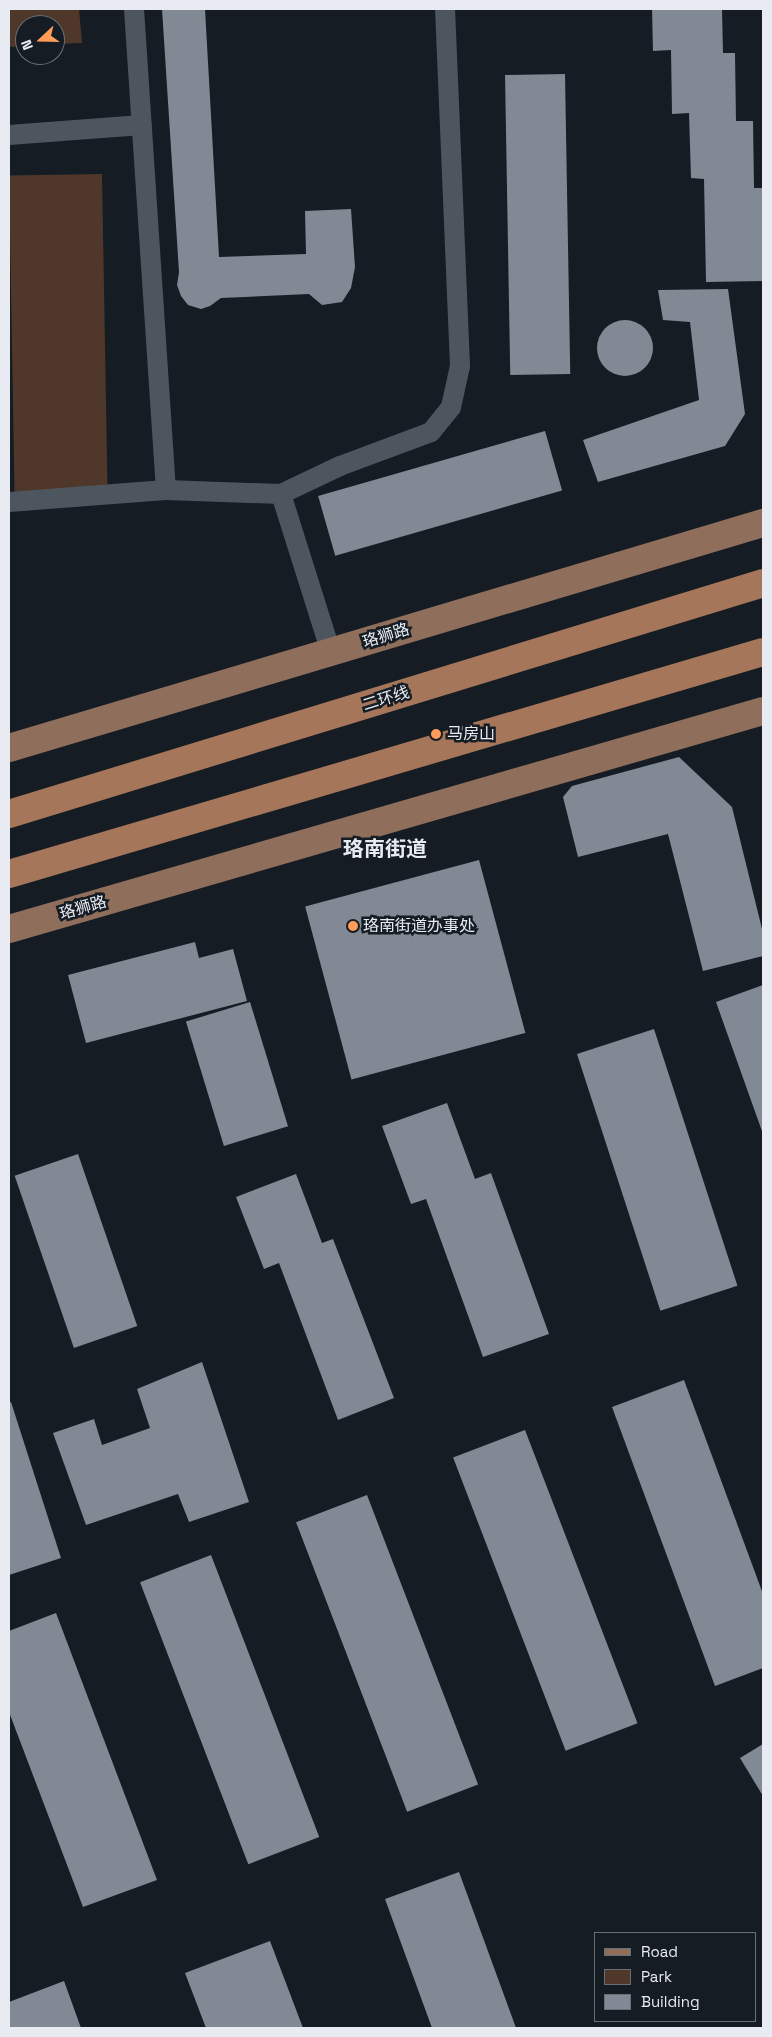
<!DOCTYPE html>
<meta charset="utf-8">
<style>
body{margin:0}
#map{position:relative;width:772px;height:2037px;overflow:hidden;background:#151c24;font-family:"Space Grotesk","Noto Sans SC",sans-serif}
div>[style]{position:absolute}
.green>*{inset:0;background:#4f3829;transform-origin:0 0}
.building>*{inset:0;background:#818994;transform-origin:0 0}
.round{border-radius:50%}
.service>*{height:20px;margin:-10px;padding:0 10px;transform-origin:10px;border-radius:10px;background:#4d555f}
.primary>*{height:28px;margin:-14px;padding:0 14px;transform-origin:14px;border-radius:14px;background:#8f6e5b}
.trunk>*{height:28px;margin:-14px;padding:0 14px;transform-origin:14px;border-radius:14px;background:#a5765a}
.dots>*{width:14px;height:14px;translate:-50% -50%;box-sizing:border-box;border:2px solid #151c24;border-radius:50%}
span{translate:-50% -50%;white-space:nowrap;text-align:center;line-height:1.15;-webkit-text-stroke:5px #151c24;paint-order:stroke}
.street-label{font-size:16px;color:#e8ecf2}
.poi-label{font-size:16px;color:#e8ecf2}
.left{translate:0 -50%;text-align:left}
.district-label{font-size:21px;color:#e8ecf2;font-weight:700}
.frame{position:absolute;inset:0;border:10px solid #e8ecf2;pointer-events:none}
.legend{position:absolute;left:594px;top:1932px;width:162px;height:90px;box-sizing:border-box;background:#151c24;border:1px solid #696f76;margin:0;padding:6px 9px;list-style:none;font-size:15px;color:#e8ecf2}
.legend li{display:flex;align-items:center;gap:10px;height:25px}
.legend b{width:25px;border:1px solid #696f76}
.north{position:absolute;left:15px;top:15px;width:50px;height:50px;box-sizing:border-box;background:#151c24;border:1px solid #696f76;border-radius:50%;rotate:249deg;font-size:14px;font-weight:700;line-height:20px;text-align:center;color:#e8ecf2}
.north::after{content:'';display:block;margin:auto;width:18px;height:22px;background:#fe9c58;clip-path:polygon(50% 0,100% 100%,50% 72%,0 100%)}
</style>
<div id="map">
<div class="green">
<div style="clip-path:polygon(9px 9px,79px 9px,82px 43px,55px 44px,55px 25px,25px 25px,25px 46px,9px 47px)"></div>
<div style="left:102px;top:174px;width:320px;height:93px;rotate:89deg"></div>
</div>
<div class="building">
<div style="clip-path:polygon(162px 9px,205px 9px,219px 257px,306px 254px,305px 211px,351px 209px,355px 267px,351px 288px,342px 302px,322px 305px,309px 294px,221px 298px,210px 306px,201px 309px,188px 305px,181px 296px,177px 285px,179px 272px)"></div>
<div style="clip-path:polygon(652px 9px,722px 9px,723px 53px,735px 53px,736px 121px,753px 121px,754px 188px,763px 188px,763px 281px,706px 282px,704px 179px,691px 178px,689px 113px,672px 114px,671px 50px,653px 51px)"></div>
<div style="left:565px;top:74px;width:300px;height:60px;rotate:89deg"></div>
<div style="clip-path:polygon(728px 289px,745px 414px,725px 446px,598px 482px,583px 440px,699px 400px,690px 322px,663px 320px,658px 290px)"></div>
<div class="round" style="left:597px;top:320px;width:56px;height:56px"></div>
<div style="left:545px;top:431px;width:62px;height:236px;rotate:74deg"></div>
<div style="clip-path:polygon(679px 757px,732px 807px,763px 933px,763px 956px,703px 971px,668px 834px,578px 857px,563px 797px,572px 786px)"></div>
<div style="left:479px;top:860px;width:179px;height:180px;rotate:75deg"></div>
<div style="clip-path:polygon(195px 942px,199px 958px,233px 949px,247px 1001px,86px 1043px,68px 975px)"></div>
<div style="clip-path:polygon(763px 985px,763px 1134px,716px 1002px)"></div>
<div style="left:250px;top:1002px;width:130px;height:67px;rotate:73deg"></div>
<div style="left:654px;top:1029px;width:270px;height:81px;rotate:72deg"></div>
<div style="clip-path:polygon(447px 1103px,475px 1179px,491px 1173px,549px 1334px,483px 1357px,426px 1199px,411px 1204px,382px 1126px)"></div>
<div style="left:78px;top:1154px;width:182px;height:67px;rotate:71deg"></div>
<div style="clip-path:polygon(296px 1174px,322px 1243px,333px 1239px,394px 1398px,338px 1420px,279px 1263px,264px 1269px,236px 1197px)"></div>
<div style="clip-path:polygon(202px 1362px,249px 1502px,189px 1522px,178px 1494px,86px 1525px,53px 1433px,94px 1419px,102px 1445px,150px 1428px,137px 1389px)"></div>
<div style="clip-path:polygon(684px 1380px,763px 1594px,763px 1668px,715px 1686px,612px 1407px)"></div>
<div style="clip-path:polygon(11px 1402px,61px 1558px,9px 1575px,9px 1403px)"></div>
<div style="left:525px;top:1430px;width:314px;height:77px;rotate:69deg"></div>
<div style="left:367px;top:1495px;width:310px;height:76px;rotate:69deg"></div>
<div style="left:211px;top:1555px;width:302px;height:76px;rotate:69deg"></div>
<div style="clip-path:polygon(56px 1613px,157px 1880px,83px 1907px,9px 1712px,9px 1631px)"></div>
<div style="clip-path:polygon(763px 1744px,763px 1796px,740px 1758px)"></div>
<div style="clip-path:polygon(459px 1872px,516px 2028px,432px 2028px,385px 1899px)"></div>
<div style="clip-path:polygon(270px 1941px,303px 2028px,206px 2028px,185px 1973px)"></div>
<div style="clip-path:polygon(64px 1981px,81px 2028px,9px 2028px,9px 2002px)"></div>
</div>
<div class="service">
<div style="left:134px;top:9px;width:482px;rotate:86.2deg"></div>
<div style="left:9px;top:135px;width:133px;rotate:-4.3deg"></div>
<div style="left:281px;top:494px;width:167px;rotate:72.5deg"></div>
<div style="left:9px;top:502px;width:157px;rotate:-4.4deg"></div>
<div style="left:166px;top:490px;width:115px;rotate:2deg"></div>
<div style="left:281px;top:494px;width:65px;rotate:-25.4deg"></div>
<div style="left:340px;top:466px;width:97px;rotate:-20.5deg"></div>
<div style="left:431px;top:432px;width:32px;rotate:-51deg"></div>
<div style="left:451px;top:407px;width:42px;rotate:-77.6deg"></div>
<div style="left:460px;top:366px;width:357px;rotate:-92.4deg"></div>
</div>
<div class="primary">
<div style="left:9px;top:748px;width:787px;rotate:-16.62deg"></div>
<div style="left:9px;top:929px;width:785px;rotate:-16.13deg"></div>
</div>
<div class="trunk">
<div style="left:9px;top:814px;width:789px;rotate:-17.03deg"></div>
<div style="left:9px;top:874px;width:786px;rotate:-16.41deg"></div>
</div>
<div class="dots">
<div style="left:436px;top:734px;background:#fe9c58"></div>
<div style="left:353px;top:926px;background:#fe9c58"></div>
</div>
<div class="street-label">
<span style="left:386px;top:636px;rotate:-17deg">珞狮路</span>
<span style="left:386px;top:699px;rotate:-17deg">二环线</span>
<span style="left:83px;top:908px;rotate:-16deg">珞狮路</span>
</div>
<div class="poi-label">
<span class="left" style="left:447px;top:734px">马房山</span>
<span class="left" style="left:363px;top:926px">珞南街道办事处</span>
</div>
<div class="district-label">
<span style="left:385px;top:849px">珞南街道</span>
</div>
<div class="frame"></div>
<ul class="legend">
<li><b style="height:6px;background:#8f6e5b"></b>Road</li>
<li><b style="height:14px;background:#4f3829"></b>Park</li>
<li><b style="height:14px;background:#818994"></b>Building</li>
</ul>
<div class="north">N</div>
</div>
